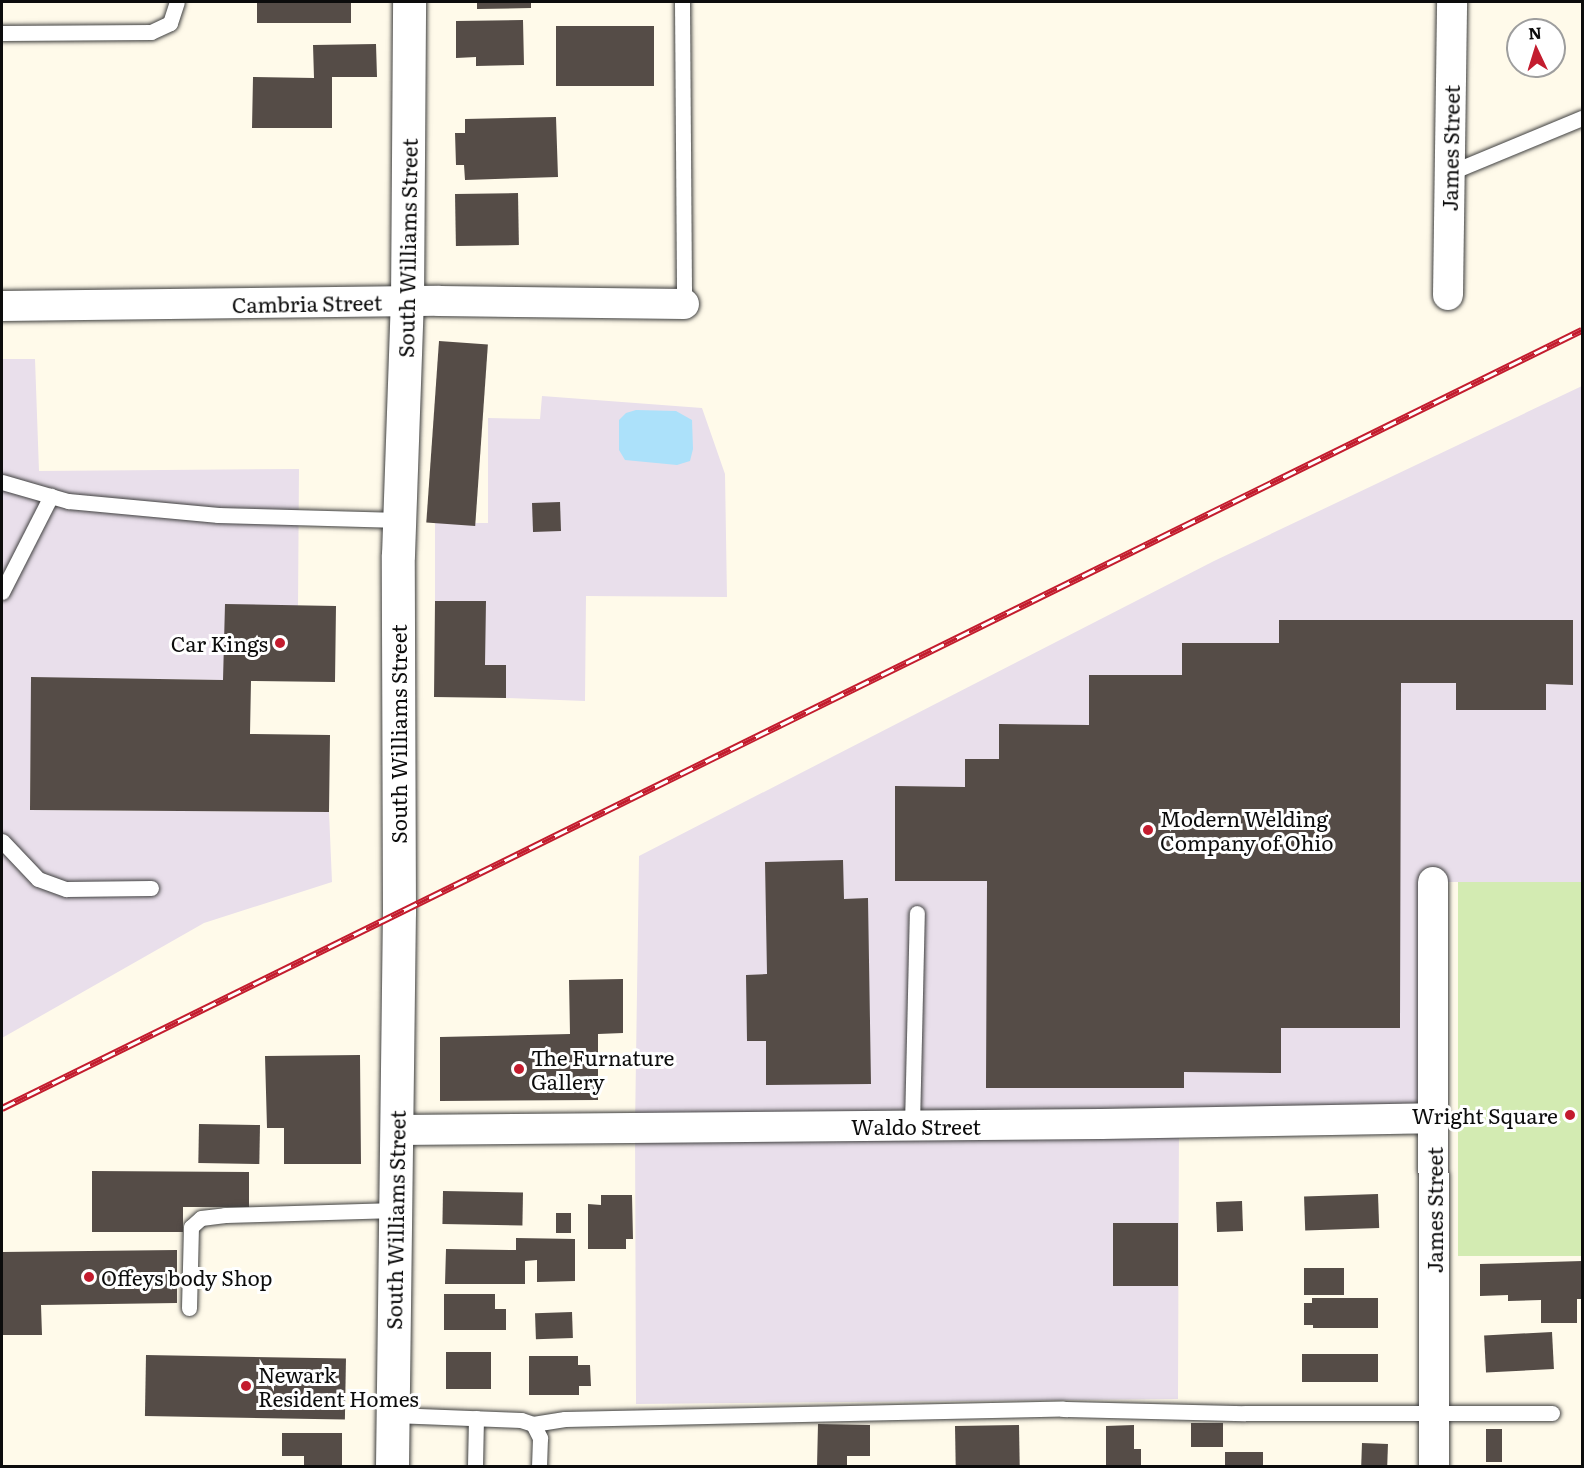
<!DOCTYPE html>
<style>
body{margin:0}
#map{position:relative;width:1584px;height:1468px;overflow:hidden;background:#fffaea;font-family:Literata,serif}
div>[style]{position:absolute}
.industrial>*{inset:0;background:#e9dfeb}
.green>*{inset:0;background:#d3ebb2;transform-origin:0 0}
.water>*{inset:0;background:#ace1fa}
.building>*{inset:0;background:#554c47;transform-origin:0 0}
.roads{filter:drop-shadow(0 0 2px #3f3f3f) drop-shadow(0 0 2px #3f3f3f)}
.service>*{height:15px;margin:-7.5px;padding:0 7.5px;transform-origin:7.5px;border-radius:7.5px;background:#fff}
.minor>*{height:30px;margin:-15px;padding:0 15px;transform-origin:15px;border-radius:15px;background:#fff}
.tertiary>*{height:33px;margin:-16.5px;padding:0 16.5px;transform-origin:16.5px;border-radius:16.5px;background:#fff}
.rail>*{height:7px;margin-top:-3.5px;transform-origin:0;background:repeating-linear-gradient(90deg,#fff 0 14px,#c31c2e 0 28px);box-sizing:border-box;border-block:2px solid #c31c2e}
.dots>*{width:16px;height:16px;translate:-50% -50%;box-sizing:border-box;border:3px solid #fff;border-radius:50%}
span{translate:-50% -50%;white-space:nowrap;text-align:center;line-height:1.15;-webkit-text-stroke:6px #fff;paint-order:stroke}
.street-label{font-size:21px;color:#0c0c0c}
.poi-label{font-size:21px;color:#0c0c0c}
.right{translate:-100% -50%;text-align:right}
.left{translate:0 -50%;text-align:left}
.frame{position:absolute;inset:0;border:3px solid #0c0c0c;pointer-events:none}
.north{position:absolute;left:1506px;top:18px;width:60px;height:60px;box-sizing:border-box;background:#fff;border:2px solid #9e9e9e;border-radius:50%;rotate:356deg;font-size:16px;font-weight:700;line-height:24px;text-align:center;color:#0c0c0c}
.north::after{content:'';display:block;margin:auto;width:21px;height:27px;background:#c31c2e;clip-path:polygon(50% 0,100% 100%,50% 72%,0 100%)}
</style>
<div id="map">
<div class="industrial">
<div style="clip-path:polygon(2px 359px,35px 359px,39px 471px,299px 469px,298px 606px,223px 680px,32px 678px,30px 810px,329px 812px,332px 882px,204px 923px,2px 1038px)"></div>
<div style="clip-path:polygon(1582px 386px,1582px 882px,1433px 882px,1435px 1118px,1179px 1123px,1178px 1399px,636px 1404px,635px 1128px,639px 856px,1214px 561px)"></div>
<div style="clip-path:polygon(542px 396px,702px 408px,725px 474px,727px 597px,586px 596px,585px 701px,506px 698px,506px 665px,485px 665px,485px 602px,435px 601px,435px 523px,488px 523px,488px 418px,540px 419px)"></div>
</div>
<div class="green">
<div style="left:1458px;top:882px;width:124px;height:374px"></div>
</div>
<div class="water">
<div style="clip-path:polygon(636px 410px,676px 411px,692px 420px,693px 449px,690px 461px,677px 465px,625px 460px,619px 450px,619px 420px,626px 413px)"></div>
</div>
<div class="building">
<div style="left:257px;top:2px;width:94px;height:21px"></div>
<div style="clip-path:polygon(477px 2px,531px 2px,531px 8px,477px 9px)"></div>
<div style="clip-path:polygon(523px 20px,524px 65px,476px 66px,476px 57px,456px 58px,456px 21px)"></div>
<div style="left:556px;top:26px;width:98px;height:60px"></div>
<div style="clip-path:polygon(376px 44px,377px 77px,332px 77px,332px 128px,252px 128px,253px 77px,314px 78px,313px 45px)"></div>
<div style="clip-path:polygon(556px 117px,558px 177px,465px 180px,464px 165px,456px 165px,455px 133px,465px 133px,465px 119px)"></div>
<div style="left:518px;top:193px;width:52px;height:63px;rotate:89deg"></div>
<div style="left:439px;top:341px;width:49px;height:182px;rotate:4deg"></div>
<div style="left:560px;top:502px;width:29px;height:28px;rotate:88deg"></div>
<div style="clip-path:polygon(435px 601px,486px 601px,485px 665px,506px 665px,506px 698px,434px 697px)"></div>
<div style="clip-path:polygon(225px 604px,336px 606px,335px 682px,251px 681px,250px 734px,330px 735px,329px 812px,30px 810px,31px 677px,223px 680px)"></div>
<div style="clip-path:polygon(1279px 620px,1573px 620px,1573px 685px,1546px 684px,1546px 710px,1456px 710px,1456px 683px,1401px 683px,1400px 1028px,1281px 1028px,1281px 1073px,1184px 1072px,1184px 1088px,986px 1088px,987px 881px,895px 881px,895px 786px,965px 787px,965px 759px,999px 759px,999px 724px,1089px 725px,1089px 675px,1182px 675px,1182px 643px,1279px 643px)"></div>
<div style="clip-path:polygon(843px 860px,844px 899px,868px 898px,871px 1084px,766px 1085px,766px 1041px,747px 1041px,746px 975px,767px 974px,765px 862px)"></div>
<div style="clip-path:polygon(623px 979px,623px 1033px,598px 1034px,598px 1100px,440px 1101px,440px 1037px,570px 1034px,569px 980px)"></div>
<div style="clip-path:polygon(360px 1055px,361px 1164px,284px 1164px,284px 1128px,267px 1128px,265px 1056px)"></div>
<div style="left:199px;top:1124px;width:61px;height:39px;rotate:1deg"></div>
<div style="clip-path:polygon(92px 1171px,249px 1172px,249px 1207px,183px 1207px,183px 1232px,92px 1232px)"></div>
<div style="left:443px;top:1191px;width:80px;height:33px;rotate:1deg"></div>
<div style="left:1378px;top:1194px;width:34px;height:74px;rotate:88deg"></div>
<div style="clip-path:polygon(601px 1195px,632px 1195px,633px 1239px,626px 1239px,626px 1249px,588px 1249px,588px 1204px,601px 1205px)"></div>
<div style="left:1242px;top:1201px;width:30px;height:26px;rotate:88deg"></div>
<div style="left:556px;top:1213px;width:15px;height:20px"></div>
<div style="left:1113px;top:1223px;width:65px;height:63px"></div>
<div style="clip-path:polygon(516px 1238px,575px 1239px,575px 1281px,537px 1282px,537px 1260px,525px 1261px,525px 1284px,445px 1284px,446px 1249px,516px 1250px)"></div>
<div style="clip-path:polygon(177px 1250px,177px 1303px,41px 1305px,42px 1335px,2px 1335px,2px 1252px)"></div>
<div style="clip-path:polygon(1582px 1261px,1582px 1299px,1577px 1299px,1577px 1323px,1541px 1323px,1541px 1300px,1508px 1301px,1508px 1295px,1480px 1296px,1480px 1264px)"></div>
<div style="left:1304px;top:1268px;width:40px;height:27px"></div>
<div style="clip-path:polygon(444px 1294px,495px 1294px,495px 1309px,506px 1309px,506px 1330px,444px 1330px)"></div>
<div style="clip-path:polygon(1312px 1298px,1378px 1298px,1378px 1328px,1313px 1328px,1313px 1325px,1304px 1325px,1304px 1303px,1312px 1303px)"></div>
<div style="left:572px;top:1312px;width:26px;height:37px;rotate:88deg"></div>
<div style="left:1552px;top:1332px;width:37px;height:68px;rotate:87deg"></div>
<div style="left:491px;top:1352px;width:37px;height:45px;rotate:90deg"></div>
<div style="left:1302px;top:1354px;width:76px;height:28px"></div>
<div style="left:146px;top:1355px;width:200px;height:61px;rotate:1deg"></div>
<div style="clip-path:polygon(529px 1356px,578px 1356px,578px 1365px,590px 1365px,591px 1386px,579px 1386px,579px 1395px,529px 1395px)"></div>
<div style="left:1191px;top:1423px;width:32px;height:24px"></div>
<div style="clip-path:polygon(818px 1424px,870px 1425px,870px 1456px,847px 1456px,847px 1466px,817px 1466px)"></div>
<div style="left:1019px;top:1425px;width:41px;height:64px;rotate:89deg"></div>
<div style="clip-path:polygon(1134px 1425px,1134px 1449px,1141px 1449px,1141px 1466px,1106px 1466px,1106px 1426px)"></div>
<div style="left:1486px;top:1429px;width:16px;height:33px"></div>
<div style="clip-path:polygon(282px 1433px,342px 1433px,342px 1466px,304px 1466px,304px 1456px,282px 1456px)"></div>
<div style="left:1362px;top:1443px;width:26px;height:23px;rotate:2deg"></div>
<div style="left:1263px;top:1452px;width:14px;height:38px;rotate:90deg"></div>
</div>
<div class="roads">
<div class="service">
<div style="left:682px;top:2px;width:302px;rotate:89.6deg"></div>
<div style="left:2px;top:33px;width:149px;rotate:-0.4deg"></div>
<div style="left:151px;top:32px;width:21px;rotate:-25deg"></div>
<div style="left:170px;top:23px;width:22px;rotate:-72deg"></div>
<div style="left:1449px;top:173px;width:144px;rotate:-22.5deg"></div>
<div style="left:2px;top:482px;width:69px;rotate:16.1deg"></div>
<div style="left:68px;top:501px;width:151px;rotate:5.3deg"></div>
<div style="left:218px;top:515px;width:182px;rotate:1.6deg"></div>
<div style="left:2px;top:592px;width:108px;rotate:-63deg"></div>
<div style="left:2px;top:841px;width:52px;rotate:46.5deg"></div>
<div style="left:38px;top:879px;width:30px;rotate:20deg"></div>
<div style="left:66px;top:889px;width:85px;rotate:-0.7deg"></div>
<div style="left:912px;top:1126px;width:213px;rotate:-88.7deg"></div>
<div style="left:189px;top:1308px;width:81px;rotate:-88.6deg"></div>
<div style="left:191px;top:1227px;width:13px;rotate:-42deg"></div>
<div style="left:201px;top:1218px;width:24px;rotate:-7deg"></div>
<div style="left:225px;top:1215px;width:172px;rotate:-1.7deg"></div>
<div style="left:393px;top:1415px;width:128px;rotate:2.2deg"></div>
<div style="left:521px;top:1420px;width:13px;rotate:18deg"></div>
<div style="left:533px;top:1424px;width:16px;rotate:63deg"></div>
<div style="left:540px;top:1438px;width:28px;rotate:92deg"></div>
<div style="left:533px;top:1424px;width:32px;rotate:-9deg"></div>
<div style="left:565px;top:1419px;width:498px;rotate:-1.2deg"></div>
<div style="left:1063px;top:1409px;width:182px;rotate:1.3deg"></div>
<div style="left:1245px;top:1413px;width:307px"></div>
<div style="left:475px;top:1466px;width:48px;rotate:-88.8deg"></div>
</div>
<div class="minor">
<div style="left:1448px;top:295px;width:293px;rotate:-89.2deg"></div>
<div style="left:2px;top:306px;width:437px;rotate:-0.7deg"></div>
<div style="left:439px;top:301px;width:245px;rotate:0.7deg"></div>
<div style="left:1433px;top:882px;width:584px;rotate:89.9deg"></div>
<div style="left:397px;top:1130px;width:704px;rotate:-0.49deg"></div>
<div style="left:1101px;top:1124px;width:334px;rotate:-1deg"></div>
</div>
<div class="tertiary">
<div style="left:392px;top:1466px;width:554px;rotate:-89.28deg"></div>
<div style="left:399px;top:912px;width:357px;rotate:-90.2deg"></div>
<div style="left:398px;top:555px;width:253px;rotate:-88deg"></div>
<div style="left:407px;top:302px;width:300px;rotate:-89.6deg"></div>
</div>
</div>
<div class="rail">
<div style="left:2px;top:1108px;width:1761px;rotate:-26.22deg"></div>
</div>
<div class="dots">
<div style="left:280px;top:643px;background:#c31c2e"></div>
<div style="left:1148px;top:830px;background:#c31c2e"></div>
<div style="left:519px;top:1069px;background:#c31c2e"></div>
<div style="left:1570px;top:1115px;background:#c31c2e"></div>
<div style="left:89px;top:1277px;background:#c31c2e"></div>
<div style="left:246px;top:1386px;background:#c31c2e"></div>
</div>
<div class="street-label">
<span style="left:1450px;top:148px;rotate:-89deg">James Street</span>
<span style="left:407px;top:248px;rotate:-89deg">South Williams Street</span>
<span style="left:307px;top:303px;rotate:-1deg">Cambria Street</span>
<span style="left:398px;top:734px;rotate:-90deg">South Williams Street</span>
<span style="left:916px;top:1126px">Waldo Street</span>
<span style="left:1434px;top:1210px;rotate:-90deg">James Street</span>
<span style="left:395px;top:1220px;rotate:-89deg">South Williams Street</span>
</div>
<div class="poi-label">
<span class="right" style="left:268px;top:643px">Car Kings</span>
<span class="left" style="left:1160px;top:830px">Modern Welding<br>Company of Ohio</span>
<span class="left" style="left:531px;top:1069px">The Furnature<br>Gallery</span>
<span class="right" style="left:1558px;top:1115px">Wright Square</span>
<span class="left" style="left:101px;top:1277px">Offeys body Shop</span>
<span class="left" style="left:258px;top:1386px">Newark<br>Resident Homes</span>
</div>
<div class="frame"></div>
<div class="north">N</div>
</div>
